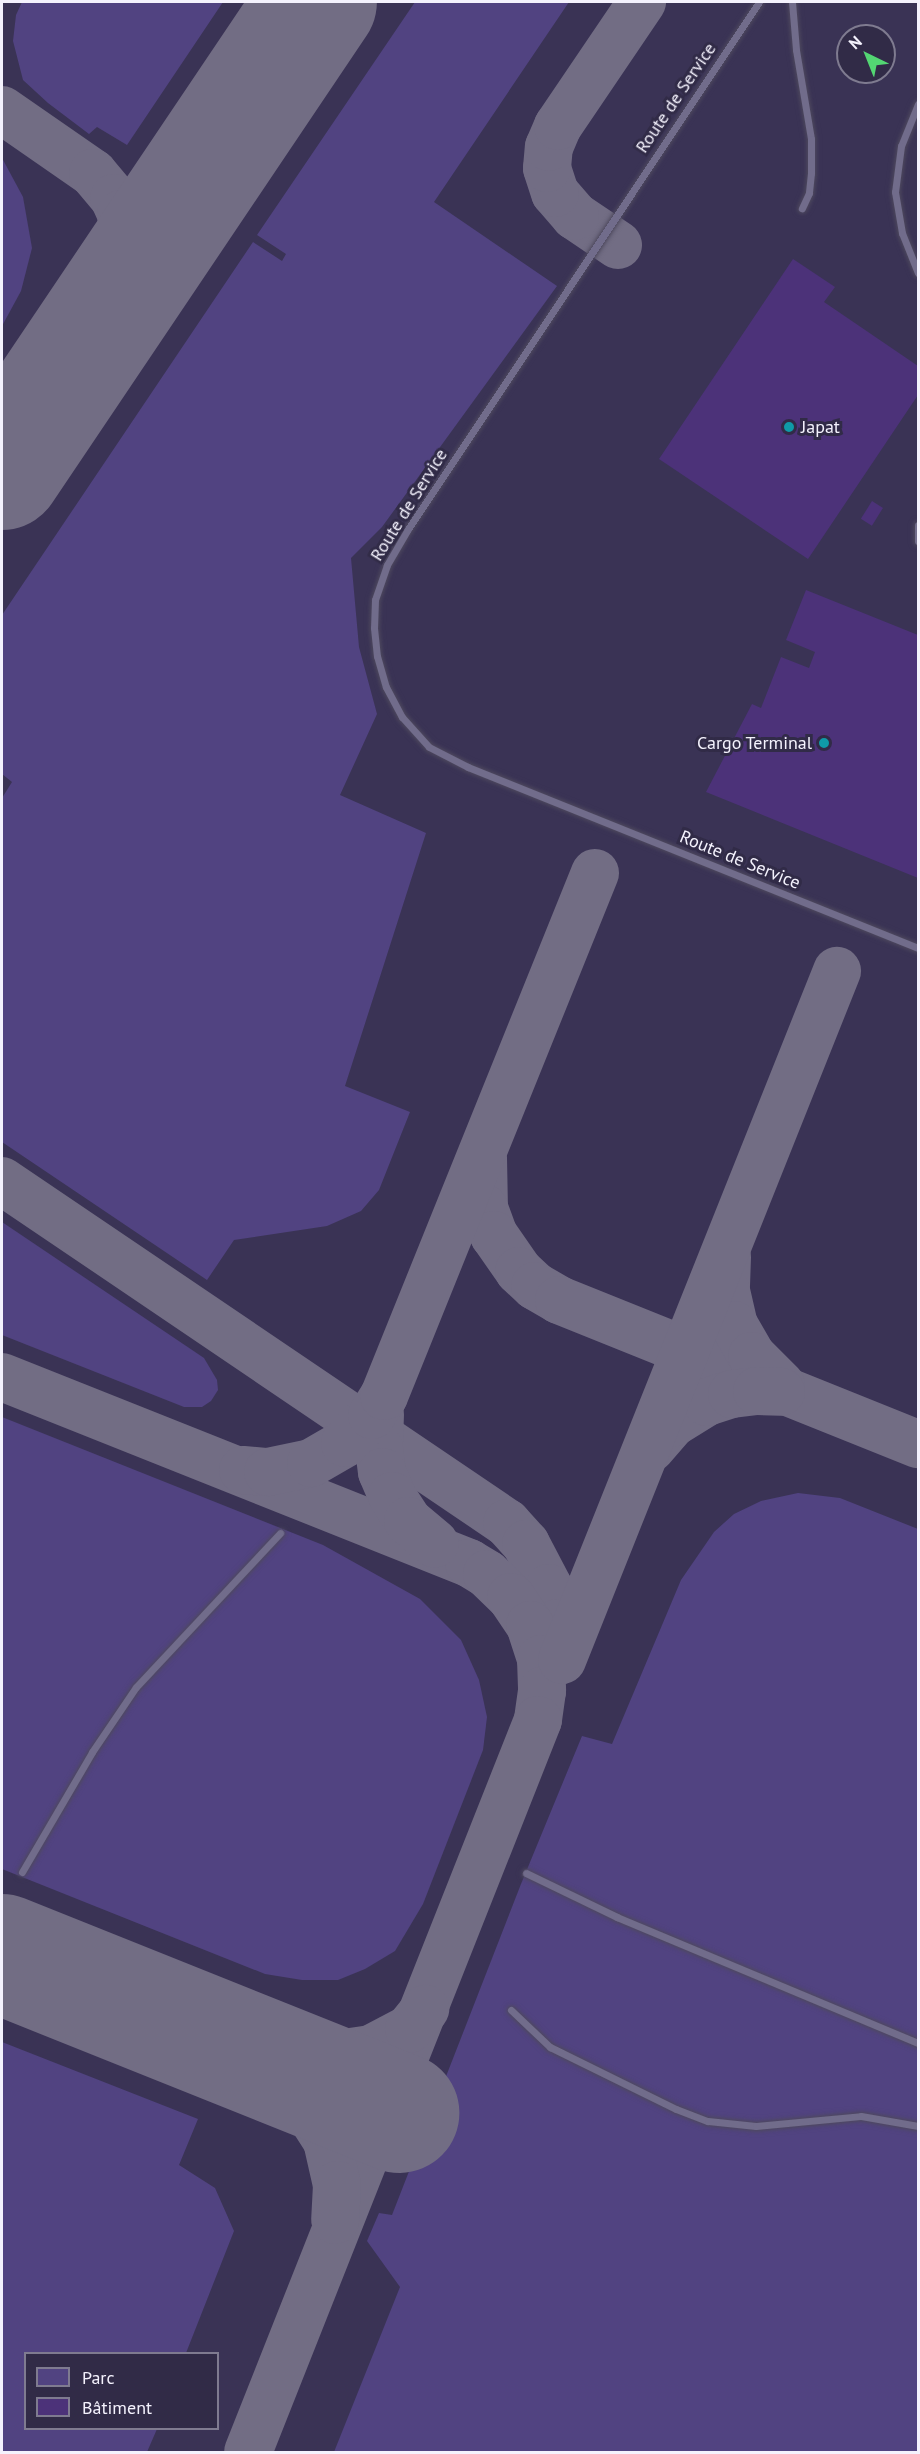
<!DOCTYPE html>
<meta charset="utf-8">
<style>
body{margin:0}
#map{position:relative;width:920px;height:2454px;overflow:hidden;background:#312b47;font-family:"PT Sans",sans-serif}
div>[style]{position:absolute}
.built>*{inset:0;background:#3a3355}
.green>*{inset:0;background:#514381}
.taxiway>*{height:48px;margin:-24px;padding:0 24px;transform-origin:24px;border-radius:24px;background:#726d84}
.runway>*{height:120px;margin:-60px;padding:0 60px;transform-origin:60px;border-radius:60px;background:#726d84}
.building>*{inset:0;background:#4c3279;transform-origin:0 0}
.roads{filter:drop-shadow(0 0 2px #4e495e) drop-shadow(0 0 2px #4e495e)}
.lane>*{height:7px;margin:-3.5px;padding:0 3.5px;transform-origin:3.5px;border-radius:3.5px;background:#716c8b}
.dots>*{width:16px;height:16px;translate:-50% -50%;box-sizing:border-box;border:3px solid #312b47;border-radius:50%}
span{translate:-50% -50%;white-space:nowrap;text-align:center;line-height:1.15;-webkit-text-stroke:6px #312b47;paint-order:stroke}
.street-label{font-size:18px;color:#f4f2fd}
.poi-label{font-size:18px;color:#f4f2fd}
.left{translate:0 -50%;text-align:left}
.right{translate:-100% -50%;text-align:right}
.frame{position:absolute;inset:0;border:3px solid #f4f2fd;pointer-events:none}
.legend{position:absolute;left:24px;top:2352px;width:195px;height:78px;box-sizing:border-box;background:#312b47;border:2px solid #7f7b90;margin:0;padding:8px 10px;list-style:none;font-size:18px;color:#f4f2fd}
.legend li{display:flex;align-items:center;gap:12px;height:30px}
.legend b{width:30px;border:2px solid #7f7b90}
.north{position:absolute;left:836px;top:24px;width:60px;height:60px;box-sizing:border-box;background:#312b47;border:2px solid #7f7b90;border-radius:50%;rotate:317deg;font-size:16px;font-weight:700;line-height:24px;text-align:center;color:#f4f2fd}
.north::after{content:'';display:block;margin:auto;width:21px;height:27px;background:#53d673;clip-path:polygon(50% 0,100% 100%,50% 72%,0 100%)}
</style>
<div id="map">
<div class="built">
<div style="clip-path:polygon(evenodd,2px 2px,918px 2px,918px 2452px,2px 2452px,2px 2px,848px 36px,884px 36px,884px 72px,848px 72px,848px 36px,2px 2px,26px 2354px,218px 2354px,218px 2428px,26px 2428px,26px 2354px)"></div>
</div>
<div class="green">
<div style="clip-path:polygon(22px 2px,223px 2px,127px 145px,97px 127px,89px 134px,48px 103px,23px 80px,13px 41px,16px 15px)"></div>
<div style="clip-path:polygon(415px 2px,569px 2px,434px 202px,557px 286px,382px 527px,351px 558px,359px 647px,377px 714px,340px 795px,426px 833px,345px 1086px,410px 1112px,379px 1190px,361px 1211px,327px 1226px,234px 1240px,207px 1280px,2px 1142px,2px 798px,12px 782px,2px 774px,2px 615px,253px 242px,282px 261px,286px 254px,257px 235px)"></div>
<div style="clip-path:polygon(2px 158px,23px 197px,32px 248px,21px 291px,2px 326px)"></div>
<div style="clip-path:polygon(2px 1222px,204px 1358px,217px 1380px,218px 1390px,211px 1401px,202px 1407px,184px 1407px,2px 1335px)"></div>
<div style="clip-path:polygon(2px 1417px,323px 1545px,420px 1599px,461px 1640px,479px 1680px,487px 1717px,483px 1750px,423px 1904px,395px 1951px,365px 1969px,338px 1980px,302px 1980px,265px 1974px,2px 1869px)"></div>
<div style="clip-path:polygon(798px 1493px,840px 1498px,918px 1529px,918px 2452px,334px 2452px,400px 2287px,367px 2241px,379px 2213px,392px 2215px,521px 1884px,582px 1736px,612px 1744px,681px 1580px,714px 1532px,734px 1514px,761px 1501px)"></div>
<div style="clip-path:polygon(2px 2042px,198px 2119px,179px 2165px,215px 2188px,234px 2231px,186px 2353px,26px 2354px,26px 2428px,157px 2429px,147px 2452px,2px 2452px)"></div>
</div>
<div class="taxiway">
<div style="left:2px;top:110px;width:111px;rotate:34.7deg"></div>
<div style="left:93px;top:173px;width:33px;rotate:50deg"></div>
<div style="left:114px;top:198px;width:17px;rotate:66deg"></div>
<div style="left:121px;top:214px;width:33px;rotate:81deg"></div>
<div style="left:126px;top:247px;width:17px;rotate:90deg"></div>
<div style="left:126px;top:264px;width:36px;rotate:106deg"></div>
<div style="left:618px;top:245px;width:52px;rotate:-146deg"></div>
<div style="left:575px;top:216px;width:30px;rotate:-131deg"></div>
<div style="left:555px;top:193px;width:26px;rotate:-108deg"></div>
<div style="left:547px;top:168px;width:21px;rotate:-85deg"></div>
<div style="left:549px;top:147px;width:23px;rotate:-67deg"></div>
<div style="left:558px;top:126px;width:150px;rotate:-55.9deg"></div>
<div style="left:483px;top:1158px;width:50px;rotate:88.9deg"></div>
<div style="left:484px;top:1208px;width:29px;rotate:70deg"></div>
<div style="left:494px;top:1235px;width:44px;rotate:55.2deg"></div>
<div style="left:519px;top:1271px;width:22px;rotate:43deg"></div>
<div style="left:535px;top:1286px;width:28px;rotate:30deg"></div>
<div style="left:559px;top:1300px;width:387px;rotate:21.9deg"></div>
<div style="left:2px;top:1181px;width:610px;rotate:34.11deg"></div>
<div style="left:507px;top:1523px;width:28px;rotate:48deg"></div>
<div style="left:526px;top:1544px;width:50px;rotate:62.4deg"></div>
<div style="left:549px;top:1588px;width:36px;rotate:77deg"></div>
<div style="left:557px;top:1623px;width:39px;rotate:91deg"></div>
<div style="left:727px;top:1257px;width:34px;rotate:92deg"></div>
<div style="left:726px;top:1291px;width:35px;rotate:77deg"></div>
<div style="left:734px;top:1325px;width:36px;rotate:60deg"></div>
<div style="left:752px;top:1356px;width:41px;rotate:45deg"></div>
<div style="left:2px;top:1377px;width:503px;rotate:21.72deg"></div>
<div style="left:469px;top:1563px;width:21px;rotate:31deg"></div>
<div style="left:487px;top:1574px;width:33px;rotate:44deg"></div>
<div style="left:511px;top:1597px;width:34px;rotate:56deg"></div>
<div style="left:530px;top:1625px;width:36px;rotate:72deg"></div>
<div style="left:541px;top:1659px;width:32px;rotate:88deg"></div>
<div style="left:542px;top:1691px;width:29px;rotate:98deg"></div>
<div style="left:538px;top:1720px;width:787px;rotate:111.61deg"></div>
<div style="left:380px;top:1414px;width:34px;rotate:92deg"></div>
<div style="left:379px;top:1448px;width:24px;rotate:83deg"></div>
<div style="left:382px;top:1472px;width:26px;rotate:67deg"></div>
<div style="left:392px;top:1496px;width:30px;rotate:57deg"></div>
<div style="left:408px;top:1521px;width:35px;rotate:40deg"></div>
<div style="left:651px;top:1448px;width:33px;rotate:-49deg"></div>
<div style="left:673px;top:1423px;width:40px;rotate:-32deg"></div>
<div style="left:707px;top:1402px;width:26px;rotate:-18deg"></div>
<div style="left:732px;top:1394px;width:25px;rotate:-7deg"></div>
<div style="left:757px;top:1391px;width:24px;rotate:2deg"></div>
<div style="left:243px;top:1470px;width:25px;rotate:5deg"></div>
<div style="left:268px;top:1472px;width:44px;rotate:-11.8deg"></div>
<div style="left:311px;top:1463px;width:39px;rotate:-30deg"></div>
<div style="left:345px;top:1443px;width:39px;rotate:-46deg"></div>
<div style="left:372px;top:1415px;width:22px;rotate:-58deg"></div>
<div style="left:384px;top:1396px;width:564px;rotate:-68.03deg"></div>
<div style="left:562px;top:1660px;width:742px;rotate:-68.24deg"></div>
<div style="left:214px;top:2040px;width:39px;rotate:26deg"></div>
<div style="left:249px;top:2057px;width:64px;rotate:38.7deg"></div>
<div style="left:299px;top:2097px;width:52px;rotate:57.5deg"></div>
<div style="left:327px;top:2141px;width:45px;rotate:77.2deg"></div>
<div style="left:337px;top:2185px;width:35px;rotate:93deg"></div>
<div style="left:234px;top:2047px;width:18px;rotate:16deg"></div>
<div style="left:251px;top:2052px;width:72px;rotate:3.2deg"></div>
<div style="left:323px;top:2056px;width:49px;rotate:-8.3deg"></div>
<div style="left:371px;top:2049px;width:43px;rotate:-27.8deg"></div>
<div style="left:409px;top:2029px;width:26px;rotate:-51deg"></div>
</div>
<div class="runway">
<div style="left:2px;top:470px;width:564px;rotate:-56.06deg"></div>
<div style="left:2px;top:1954px;width:428px;rotate:21.8deg"></div>
</div>
<div class="building">
<div style="clip-path:polygon(793px 259px,835px 287px,824px 302px,918px 366px,918px 395px,808px 559px,659px 459px)"></div>
<div style="left:872px;top:501px;width:13px;height:21px;rotate:32deg"></div>
<div style="clip-path:polygon(806px 590px,918px 635px,918px 878px,706px 792px,752px 704px,761px 708px,781px 657px,809px 668px,815px 652px,786px 640px)"></div>
</div>
<div class="roads">
<div class="lane">
<div style="left:759px;top:2px;width:633px;rotate:123.66deg"></div>
<div style="left:408px;top:529px;width:42px;rotate:120.3deg"></div>
<div style="left:387px;top:565px;width:37px;rotate:109deg"></div>
<div style="left:375px;top:600px;width:28px;rotate:92deg"></div>
<div style="left:374px;top:628px;width:28px;rotate:84deg"></div>
<div style="left:377px;top:656px;width:32px;rotate:74deg"></div>
<div style="left:386px;top:687px;width:34px;rotate:62deg"></div>
<div style="left:402px;top:717px;width:40px;rotate:48deg"></div>
<div style="left:429px;top:747px;width:44px;rotate:27.1deg"></div>
<div style="left:468px;top:767px;width:485px;rotate:21.9deg"></div>
<div style="left:792px;top:2px;width:48px;rotate:85.2deg"></div>
<div style="left:796px;top:50px;width:90px;rotate:80.4deg"></div>
<div style="left:811px;top:139px;width:34px;rotate:90deg"></div>
<div style="left:811px;top:173px;width:20px;rotate:96deg"></div>
<div style="left:809px;top:193px;width:17px;rotate:115deg"></div>
<div style="left:918px;top:104px;width:45px;rotate:112deg"></div>
<div style="left:901px;top:146px;width:46px;rotate:97.4deg"></div>
<div style="left:895px;top:192px;width:42px;rotate:80.3deg"></div>
<div style="left:902px;top:233px;width:43px;rotate:68.2deg"></div>
<div style="left:918px;top:525px;width:16px;rotate:90deg"></div>
<div style="left:22px;top:1872px;width:139px;rotate:-59.7deg"></div>
<div style="left:92px;top:1752px;width:78px;rotate:-55.9deg"></div>
<div style="left:136px;top:1687px;width:211px;rotate:-46.9deg"></div>
<div style="left:526px;top:1873px;width:101px;rotate:25.8deg"></div>
<div style="left:617px;top:1917px;width:326px;rotate:22.7deg"></div>
<div style="left:511px;top:2010px;width:54px;rotate:43.5deg"></div>
<div style="left:550px;top:2047px;width:140px;rotate:26.2deg"></div>
<div style="left:676px;top:2109px;width:34px;rotate:21deg"></div>
<div style="left:708px;top:2121px;width:48px;rotate:5.9deg"></div>
<div style="left:756px;top:2126px;width:105px;rotate:-5.4deg"></div>
<div style="left:861px;top:2116px;width:58px;rotate:10deg"></div>
</div>
</div>
<div class="dots">
<div style="left:789px;top:427px;background:#0f9aa8"></div>
<div style="left:824px;top:743px;background:#0f9aa8"></div>
</div>
<div class="street-label">
<span style="left:676px;top:98px;rotate:-56deg">Route de Service</span>
<span style="left:409px;top:505px;rotate:-58deg">Route de Service</span>
<span style="left:740px;top:860px;rotate:22deg">Route de Service</span>
</div>
<div class="poi-label">
<span class="left" style="left:801px;top:427px">Japat</span>
<span class="right" style="left:812px;top:743px">Cargo Terminal</span>
</div>
<div class="frame"></div>
<ul class="legend">
<li><b style="height:16px;background:#514381"></b>Parc</li>
<li><b style="height:16px;background:#4c3279"></b>Bâtiment</li>
</ul>
<div class="north">N</div>
</div>
